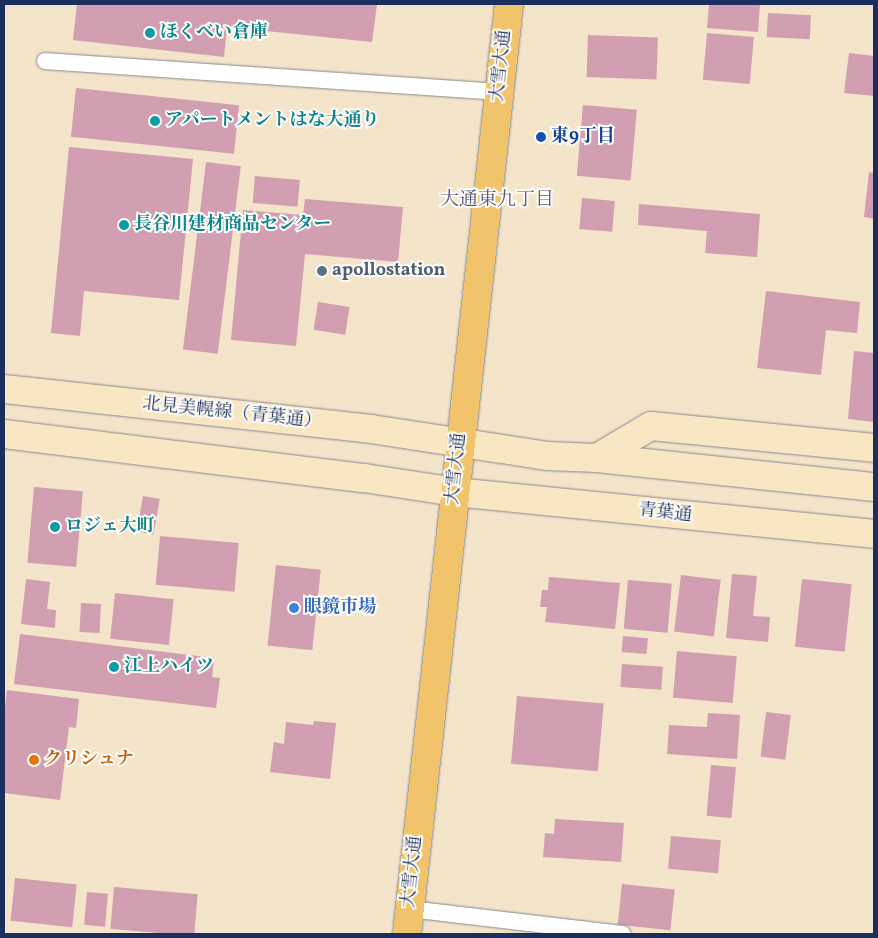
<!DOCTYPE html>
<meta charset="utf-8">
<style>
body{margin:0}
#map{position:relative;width:878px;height:938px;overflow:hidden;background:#f4e4ca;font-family:Vollkorn,"Noto Serif JP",serif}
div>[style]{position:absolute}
.building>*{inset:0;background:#d19eb2;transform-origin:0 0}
.roads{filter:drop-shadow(0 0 1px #888a94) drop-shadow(0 0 1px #888a94)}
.lane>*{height:16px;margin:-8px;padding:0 8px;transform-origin:8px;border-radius:8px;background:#fff}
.secondary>*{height:28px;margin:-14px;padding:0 14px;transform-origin:14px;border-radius:14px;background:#f9e7c3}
.highway>*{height:28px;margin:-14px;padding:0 14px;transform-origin:14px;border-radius:14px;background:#f1c36a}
.dots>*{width:14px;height:14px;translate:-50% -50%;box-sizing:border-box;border:2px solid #fdfcf7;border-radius:50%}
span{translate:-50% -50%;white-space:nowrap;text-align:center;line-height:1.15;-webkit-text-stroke:4px #fdfcf7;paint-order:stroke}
.culture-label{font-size:18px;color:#0d838f;font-weight:700}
.left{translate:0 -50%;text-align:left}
.street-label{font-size:18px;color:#1b2f5e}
.transit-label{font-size:18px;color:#164399;font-weight:700}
.service-label{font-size:18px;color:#4e5e75;font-weight:700}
.shop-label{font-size:18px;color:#366cbe;font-weight:700}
.food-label{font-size:18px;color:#c56008;font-weight:700}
.neighbourhood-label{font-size:19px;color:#5b567b}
.frame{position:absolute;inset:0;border:5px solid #1b2f5e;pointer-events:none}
</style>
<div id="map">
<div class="building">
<div style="clip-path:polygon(77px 4px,377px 4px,372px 42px,227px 27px,224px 57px,73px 40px)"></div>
<div style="clip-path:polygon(709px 4px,760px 4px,758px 32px,707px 28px)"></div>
<div style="left:768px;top:13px;width:43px;height:24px;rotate:3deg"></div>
<div style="left:707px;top:33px;width:47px;height:47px;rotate:5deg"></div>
<div style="left:588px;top:35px;width:70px;height:42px;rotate:2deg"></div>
<div style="clip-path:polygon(849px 53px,874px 56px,874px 96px,844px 93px)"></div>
<div style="left:76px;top:88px;width:164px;height:49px;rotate:6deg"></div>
<div style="left:583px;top:105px;width:54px;height:71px;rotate:5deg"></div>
<div style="clip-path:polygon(69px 147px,193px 159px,179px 300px,84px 291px,80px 336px,51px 333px)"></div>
<div style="left:206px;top:162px;width:35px;height:189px;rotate:7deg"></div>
<div style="clip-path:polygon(869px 172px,874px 173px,874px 219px,864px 217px)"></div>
<div style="left:255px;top:176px;width:45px;height:27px;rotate:5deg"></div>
<div style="left:582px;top:198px;width:33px;height:31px;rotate:5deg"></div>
<div style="clip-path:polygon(305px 199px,403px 207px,398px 262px,305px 254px,296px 346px,231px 340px,243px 210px,303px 215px)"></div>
<div style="clip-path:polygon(639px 204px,760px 214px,757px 257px,705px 253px,707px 231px,638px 225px)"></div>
<div style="clip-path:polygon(766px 291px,860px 302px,857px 333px,826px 330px,821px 375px,757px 368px)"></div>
<div style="left:318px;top:302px;width:32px;height:28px;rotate:9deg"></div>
<div style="clip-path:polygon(854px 351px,874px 353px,874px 422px,848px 419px)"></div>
<div style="left:34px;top:487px;width:49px;height:76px;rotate:5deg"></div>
<div style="left:143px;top:496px;width:17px;height:36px;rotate:10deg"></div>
<div style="left:160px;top:536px;width:79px;height:49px;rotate:5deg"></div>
<div style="left:276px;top:565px;width:45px;height:81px;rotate:6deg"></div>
<div style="clip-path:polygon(732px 574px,757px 576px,753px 616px,770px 617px,768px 642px,726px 638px)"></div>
<div style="left:681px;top:575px;width:40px;height:57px;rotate:7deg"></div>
<div style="clip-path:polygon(549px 577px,620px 583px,615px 629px,545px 622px,547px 607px,540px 607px,542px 590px,548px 590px)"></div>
<div style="clip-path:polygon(26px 579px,50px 582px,47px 609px,56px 610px,55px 628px,21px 624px)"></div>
<div style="left:802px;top:579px;width:50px;height:68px;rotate:6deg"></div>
<div style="left:628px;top:580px;width:44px;height:49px;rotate:5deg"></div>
<div style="left:115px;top:593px;width:59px;height:46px;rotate:6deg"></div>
<div style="left:81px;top:603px;width:20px;height:29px;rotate:3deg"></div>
<div style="clip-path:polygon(20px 634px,214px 658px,212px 677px,220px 678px,216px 708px,14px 684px)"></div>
<div style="left:623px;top:636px;width:25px;height:16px;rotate:5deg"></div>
<div style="left:677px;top:651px;width:60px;height:47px;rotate:5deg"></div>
<div style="left:622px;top:664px;width:41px;height:23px;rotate:4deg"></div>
<div style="clip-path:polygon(7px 690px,79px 699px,76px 728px,69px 727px,60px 800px,4px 793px,4px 715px)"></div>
<div style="left:517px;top:696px;width:87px;height:68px;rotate:5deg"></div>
<div style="left:766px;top:712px;width:25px;height:45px;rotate:7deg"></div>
<div style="clip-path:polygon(708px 713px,740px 715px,737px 759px,667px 754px,669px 725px,707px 727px)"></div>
<div style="clip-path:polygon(314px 721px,336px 723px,330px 779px,270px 772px,274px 742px,284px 744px,286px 722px,313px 725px)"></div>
<div style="left:711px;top:765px;width:25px;height:51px;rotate:5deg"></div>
<div style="clip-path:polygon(555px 819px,624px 823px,621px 862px,543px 857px,545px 833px,554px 834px)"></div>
<div style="left:671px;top:836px;width:50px;height:33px;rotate:5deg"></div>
<div style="left:15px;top:878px;width:62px;height:43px;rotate:6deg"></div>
<div style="left:622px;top:884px;width:53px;height:41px;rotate:6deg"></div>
<div style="left:114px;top:887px;width:84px;height:42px;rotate:5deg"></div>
<div style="left:87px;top:892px;width:21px;height:33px;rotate:5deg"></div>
</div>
<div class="roads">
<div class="lane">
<div style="left:45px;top:61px;width:455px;rotate:3.9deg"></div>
<div style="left:409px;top:909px;width:215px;rotate:6.7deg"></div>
</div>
<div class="secondary">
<div style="left:4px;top:389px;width:369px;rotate:6.2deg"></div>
<div style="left:371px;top:429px;width:179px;rotate:8.7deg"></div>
<div style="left:548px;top:456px;width:49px;rotate:2.3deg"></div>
<div style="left:597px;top:458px;width:279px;rotate:6deg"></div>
<div style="left:4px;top:434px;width:363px;rotate:7deg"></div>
<div style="left:364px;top:478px;width:92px;rotate:8.7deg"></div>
<div style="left:455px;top:492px;width:421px;rotate:5.7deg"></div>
<div style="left:597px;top:458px;width:63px;rotate:-30.7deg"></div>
<div style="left:651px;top:426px;width:224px;rotate:5.6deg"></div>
</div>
<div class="highway">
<div style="left:407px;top:934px;width:936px;rotate:-83.74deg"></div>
</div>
</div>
<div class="dots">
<div style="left:150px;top:33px;background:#0f9aa8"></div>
<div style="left:155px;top:121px;background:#0f9aa8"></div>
<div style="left:541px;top:137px;background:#1a4fb4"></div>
<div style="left:124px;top:225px;background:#0f9aa8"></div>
<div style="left:322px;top:271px;background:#5c6f8a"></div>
<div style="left:55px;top:527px;background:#0f9aa8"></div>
<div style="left:294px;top:608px;background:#3f7fe0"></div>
<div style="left:114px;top:667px;background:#0f9aa8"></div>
<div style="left:34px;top:760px;background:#e8710a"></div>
</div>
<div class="culture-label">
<span class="left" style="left:160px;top:33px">ほくべい倉庫</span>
<span class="left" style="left:165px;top:121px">アパートメントはな大通り</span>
<span class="left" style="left:134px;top:225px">長谷川建材商品センター</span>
<span class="left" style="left:65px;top:527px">ロジェ大町</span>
<span class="left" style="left:124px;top:667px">江上ハイツ</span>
</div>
<div class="street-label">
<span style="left:502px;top:66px;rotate:-84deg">大雪大通</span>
<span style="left:232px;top:414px;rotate:6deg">北見美幌線（青葉通）</span>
<span style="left:457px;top:469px;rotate:-84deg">大雪大通</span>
<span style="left:665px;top:514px;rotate:6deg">青葉通</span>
<span style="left:413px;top:872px;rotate:-84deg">大雪大通</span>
</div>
<div class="transit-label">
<span class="left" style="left:551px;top:137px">東9丁目</span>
</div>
<div class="service-label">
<span class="left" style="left:332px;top:271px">apollostation</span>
</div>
<div class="shop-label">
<span class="left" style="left:304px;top:608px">眼鏡市場</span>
</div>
<div class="food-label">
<span class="left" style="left:44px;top:760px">クリシュナ</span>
</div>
<div class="neighbourhood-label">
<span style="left:497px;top:201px">大通東九丁目</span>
</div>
<div class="frame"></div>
</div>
